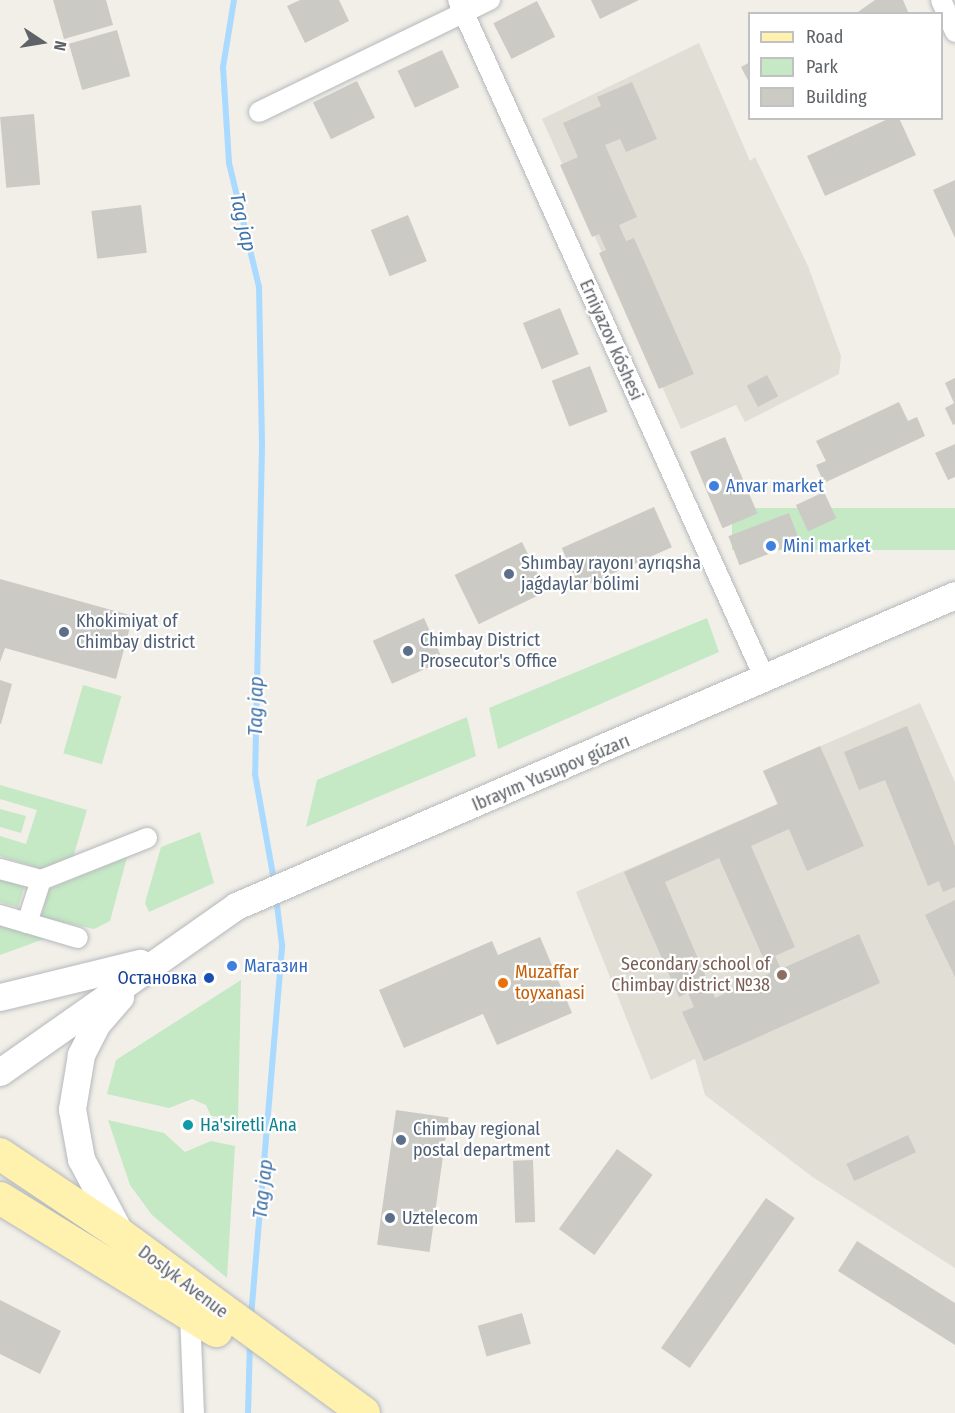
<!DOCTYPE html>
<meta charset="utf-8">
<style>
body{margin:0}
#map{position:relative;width:955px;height:1413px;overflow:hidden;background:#f1efe8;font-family:"Fira Sans Condensed",sans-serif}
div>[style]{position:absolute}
.education>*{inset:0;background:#e1ded6}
.green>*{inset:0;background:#c5e8c5;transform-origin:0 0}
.stream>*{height:6px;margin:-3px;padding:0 3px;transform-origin:3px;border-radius:3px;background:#aadaff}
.building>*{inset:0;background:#cccac5;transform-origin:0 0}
.roads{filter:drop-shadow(0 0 2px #b5b8bc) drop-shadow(0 0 2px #b5b8bc)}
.street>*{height:20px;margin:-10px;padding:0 10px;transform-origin:10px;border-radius:10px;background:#fff}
.secondary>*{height:27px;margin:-13.5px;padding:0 13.5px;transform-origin:13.5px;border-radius:13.5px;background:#fff}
.primary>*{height:32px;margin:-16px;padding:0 16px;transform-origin:16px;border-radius:16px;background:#fff2af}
.dots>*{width:16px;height:16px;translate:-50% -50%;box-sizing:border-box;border:3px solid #fff;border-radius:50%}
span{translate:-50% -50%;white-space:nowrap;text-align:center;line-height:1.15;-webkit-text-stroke:4.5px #fff;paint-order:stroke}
.street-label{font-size:18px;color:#5f6368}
.shop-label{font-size:18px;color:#366cbe}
.left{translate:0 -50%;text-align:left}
.service-label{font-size:18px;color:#4e5e75}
.education-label{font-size:18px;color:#785e54}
.right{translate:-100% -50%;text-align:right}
.food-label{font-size:18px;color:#c56008}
.transit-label{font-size:18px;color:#164399}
.culture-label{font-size:18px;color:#0d838f}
.water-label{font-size:20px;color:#4174aa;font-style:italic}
.legend{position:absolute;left:748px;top:12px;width:195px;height:108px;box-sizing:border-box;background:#fff;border:2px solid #bfc1c3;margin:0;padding:8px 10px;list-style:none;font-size:18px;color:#5f6368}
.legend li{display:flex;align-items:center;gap:12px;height:30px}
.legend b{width:30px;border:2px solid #bfc1c3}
.north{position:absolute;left:12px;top:12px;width:60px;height:60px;-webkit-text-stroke:4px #fff;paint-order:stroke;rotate:102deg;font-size:16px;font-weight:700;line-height:24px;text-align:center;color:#5f6368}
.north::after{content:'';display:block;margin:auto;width:21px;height:27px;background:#5f6368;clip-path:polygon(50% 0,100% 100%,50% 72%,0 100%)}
</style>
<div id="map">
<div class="education">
<div style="clip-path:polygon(699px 43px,750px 161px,755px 157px,808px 266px,841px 356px,839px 374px,745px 422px,736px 405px,681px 429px,542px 119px)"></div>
<div style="clip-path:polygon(920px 703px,955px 782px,955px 1268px,814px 1178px,705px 1095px,695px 1059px,651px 1080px,576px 892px,777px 804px,763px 771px)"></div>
</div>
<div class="green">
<div style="left:955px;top:508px;width:42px;height:223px;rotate:90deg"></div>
<div style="clip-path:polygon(707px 618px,719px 652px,498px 749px,489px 708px)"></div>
<div style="left:83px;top:685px;width:40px;height:71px;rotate:16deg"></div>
<div style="clip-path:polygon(467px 717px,476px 756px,306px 827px,317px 780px)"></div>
<div style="clip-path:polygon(0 785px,87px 810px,72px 861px,41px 869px,0 856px,0 836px,26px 844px,37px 810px,0 799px)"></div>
<div style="clip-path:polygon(0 809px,26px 816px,21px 833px,0 827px)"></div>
<div style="clip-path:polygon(200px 832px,214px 883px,149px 912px,145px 903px,161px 847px)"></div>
<div style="clip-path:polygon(127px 857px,110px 921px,94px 929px,41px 917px,49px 889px)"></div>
<div style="clip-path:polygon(0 878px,25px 885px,18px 907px,0 902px)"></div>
<div style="clip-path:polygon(0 921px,52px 936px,0 955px)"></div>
<div style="clip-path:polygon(241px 980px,238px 1119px,211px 1116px,206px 1105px,192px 1099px,169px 1108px,107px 1094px,116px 1060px)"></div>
<div style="clip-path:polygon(108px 1120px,164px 1133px,185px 1152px,211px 1141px,235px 1146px,227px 1278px,152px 1215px,130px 1185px)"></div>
</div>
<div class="stream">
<div style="left:234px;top:0;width:68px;rotate:99.3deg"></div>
<div style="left:223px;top:67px;width:96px;rotate:86.4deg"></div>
<div style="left:229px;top:163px;width:128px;rotate:76.4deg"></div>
<div style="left:259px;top:287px;width:160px;rotate:88.9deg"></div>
<div style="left:262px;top:447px;width:327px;rotate:91.2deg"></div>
<div style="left:255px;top:774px;width:109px;rotate:79.9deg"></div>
<div style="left:251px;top:1317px;width:373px;rotate:-85.2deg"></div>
<div style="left:282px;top:945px;width:48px;rotate:-97.1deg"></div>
<div style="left:248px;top:1413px;width:71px;rotate:-88.4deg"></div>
</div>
<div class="building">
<div style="clip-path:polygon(53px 0,106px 0,113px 25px,64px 39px)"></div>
<div style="clip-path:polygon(300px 0,339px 0,349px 21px,305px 43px,287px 6px)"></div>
<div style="clip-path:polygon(591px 0,639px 0,600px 19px)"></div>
<div style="clip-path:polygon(875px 0,903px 0,909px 14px,855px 14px)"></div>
<div style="left:537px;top:1px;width:40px;height:49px;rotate:63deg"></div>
<div style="left:117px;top:30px;width:48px;height:50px;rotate:74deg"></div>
<div style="left:442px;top:50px;width:41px;height:49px;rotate:65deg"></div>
<div style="clip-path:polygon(750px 62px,750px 84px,741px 67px)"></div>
<div style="left:357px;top:81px;width:41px;height:49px;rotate:64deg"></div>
<div style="clip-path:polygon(632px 82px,657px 139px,626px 152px,620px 139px,605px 145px,637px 217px,619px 225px,626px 241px,634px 238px,694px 374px,659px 389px,599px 253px,606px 250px,599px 234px,592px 237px,560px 165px,578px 157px,563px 123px,601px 106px,597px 97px)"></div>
<div style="left:34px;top:114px;width:71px;height:34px;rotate:85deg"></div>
<div style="clip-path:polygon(890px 118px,899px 118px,916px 155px,825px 196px,807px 156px)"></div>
<div style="clip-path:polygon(955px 180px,955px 238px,933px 190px)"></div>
<div style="left:141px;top:205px;width:48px;height:50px;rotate:83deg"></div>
<div style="left:408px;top:215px;width:50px;height:40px;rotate:68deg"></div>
<div style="left:560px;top:308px;width:50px;height:40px;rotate:68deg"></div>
<div style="left:590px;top:366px;width:49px;height:41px;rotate:69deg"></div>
<div style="left:767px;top:375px;width:24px;height:23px;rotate:62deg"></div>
<div style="clip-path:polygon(955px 378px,955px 424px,953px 425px,945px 408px,954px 403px,945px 383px)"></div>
<div style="clip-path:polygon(899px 402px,908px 421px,917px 417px,925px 436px,824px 483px,816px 465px,826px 461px,816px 441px)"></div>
<div style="left:725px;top:437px;width:83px;height:38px;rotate:67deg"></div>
<div style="clip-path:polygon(955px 444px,955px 477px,948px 480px,935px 453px)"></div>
<div style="left:824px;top:492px;width:29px;height:31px;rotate:65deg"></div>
<div style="left:654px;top:507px;width:44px;height:101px;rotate:66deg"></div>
<div style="left:789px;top:513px;width:31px;height:65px;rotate:69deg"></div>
<div style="left:522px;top:542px;width:55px;height:75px;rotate:64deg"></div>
<div style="clip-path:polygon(0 579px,133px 616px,116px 679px,5px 648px,0 662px)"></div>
<div style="left:424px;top:618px;width:47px;height:56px;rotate:66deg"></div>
<div style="clip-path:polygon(0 680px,12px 684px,1px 724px,0 724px)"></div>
<div style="clip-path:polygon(907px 726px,955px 846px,955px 887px,943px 892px,939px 881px,928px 886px,885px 780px,859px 790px,844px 752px)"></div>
<div style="clip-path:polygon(evenodd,820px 746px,864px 846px,807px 871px,789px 829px,751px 846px,795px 947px,775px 956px,781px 969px,859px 934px,880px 983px,704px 1061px,682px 1012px,694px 1007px,688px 993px,679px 997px,624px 872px,778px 804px,763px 771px,820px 746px,719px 858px,770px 973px,715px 998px,665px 882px,719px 858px)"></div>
<div style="clip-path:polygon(955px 900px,955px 977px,925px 915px)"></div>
<div style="clip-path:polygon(540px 937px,572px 1013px,497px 1045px,483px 1014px,404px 1048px,379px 990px,492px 941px,498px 955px)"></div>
<div style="left:396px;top:1110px;width:53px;height:136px;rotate:8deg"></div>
<div style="left:908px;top:1135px;width:19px;height:68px;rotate:65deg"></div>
<div style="left:617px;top:1149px;width:44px;height:99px;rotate:36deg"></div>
<div style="left:533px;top:1160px;width:62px;height:20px;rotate:88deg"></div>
<div style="left:766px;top:1198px;width:35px;height:183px;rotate:35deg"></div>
<div style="clip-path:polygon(857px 1241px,955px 1303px,955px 1345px,838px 1271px)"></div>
<div style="clip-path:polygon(0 1300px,61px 1331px,40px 1374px,0 1354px)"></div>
<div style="left:522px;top:1313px;width:32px;height:46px;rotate:74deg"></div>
</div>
<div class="roads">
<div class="street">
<div style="left:458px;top:0;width:745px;rotate:65.67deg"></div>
<div style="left:941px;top:0;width:35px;rotate:66deg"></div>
<div style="left:259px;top:112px;width:257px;rotate:-25.9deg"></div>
<div style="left:0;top:869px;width:42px;rotate:15deg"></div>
<div style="left:41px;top:880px;width:114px;rotate:-21.6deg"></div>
<div style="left:0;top:915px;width:81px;rotate:16.4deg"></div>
<div style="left:27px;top:923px;width:45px;rotate:-72deg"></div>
<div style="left:190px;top:1314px;width:99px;rotate:87.7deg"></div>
</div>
<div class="secondary">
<div style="left:0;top:997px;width:144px;rotate:-13.7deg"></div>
<div style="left:120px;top:997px;width:35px;rotate:131deg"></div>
<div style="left:97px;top:1023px;width:36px;rotate:117deg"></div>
<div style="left:81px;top:1055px;width:55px;rotate:99.5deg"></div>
<div style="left:72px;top:1109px;width:51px;rotate:79.8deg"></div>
<div style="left:81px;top:1159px;width:86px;rotate:62.2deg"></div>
<div style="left:0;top:1072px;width:289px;rotate:-35.1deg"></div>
<div style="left:236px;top:906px;width:783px;rotate:-23.39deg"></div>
</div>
<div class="primary">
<div style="left:0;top:1154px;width:146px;rotate:33.8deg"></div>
<div style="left:121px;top:1235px;width:301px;rotate:36.2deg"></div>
<div style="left:0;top:1198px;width:254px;rotate:31.6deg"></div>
</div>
</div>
<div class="dots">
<div style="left:714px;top:486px;background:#3f7fe0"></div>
<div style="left:771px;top:546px;background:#3f7fe0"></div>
<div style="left:509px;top:574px;background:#5c6f8a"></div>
<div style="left:64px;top:632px;background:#5c6f8a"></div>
<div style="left:408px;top:651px;background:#5c6f8a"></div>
<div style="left:232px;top:966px;background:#3f7fe0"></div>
<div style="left:782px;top:975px;background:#8d6e63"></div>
<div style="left:209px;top:978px;background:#1a4fb4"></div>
<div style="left:503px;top:983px;background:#e8710a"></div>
<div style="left:188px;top:1125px;background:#0f9aa8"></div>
<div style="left:401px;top:1140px;background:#5c6f8a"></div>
<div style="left:390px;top:1218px;background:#5c6f8a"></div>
</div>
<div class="street-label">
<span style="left:611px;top:340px;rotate:66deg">Erniyazov kóshesi</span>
<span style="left:551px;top:773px;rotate:-23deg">Ibrayım Yusupov gúzarı</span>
<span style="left:183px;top:1282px;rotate:37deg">Doslyk Avenue</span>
</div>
<div class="shop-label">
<span class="left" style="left:726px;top:486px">Anvar market</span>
<span class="left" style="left:783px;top:546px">Mini market</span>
<span class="left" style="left:244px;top:966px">Магазин</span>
</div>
<div class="service-label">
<span class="left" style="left:521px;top:574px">Shımbay rayonı ayrıqsha<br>jaǵdaylar bólimi</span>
<span class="left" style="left:76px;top:632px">Khokimiyat of<br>Chimbay district</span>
<span class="left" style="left:420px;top:651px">Chimbay District<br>Prosecutor's Office</span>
<span class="left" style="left:413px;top:1140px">Chimbay regional<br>postal department</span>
<span class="left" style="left:402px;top:1218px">Uztelecom</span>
</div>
<div class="education-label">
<span class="right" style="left:770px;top:975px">Secondary school of<br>Chimbay district №38</span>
</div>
<div class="food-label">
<span class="left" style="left:515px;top:983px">Muzaffar<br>toyxanasi</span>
</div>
<div class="transit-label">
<span class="right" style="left:197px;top:978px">Остановка</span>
</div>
<div class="culture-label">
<span class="left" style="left:200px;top:1125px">Ha'siretli Ana</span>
</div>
<div class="water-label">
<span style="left:243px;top:222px;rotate:77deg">Tag jap</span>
<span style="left:256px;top:706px;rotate:-89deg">Tag jap</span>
<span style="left:263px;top:1189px;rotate:-84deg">Tag jap</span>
</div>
<ul class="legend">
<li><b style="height:8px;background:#fff2af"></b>Road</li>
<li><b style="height:16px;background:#c5e8c5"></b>Park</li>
<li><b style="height:16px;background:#cccac5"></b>Building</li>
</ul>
<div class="north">N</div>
</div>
